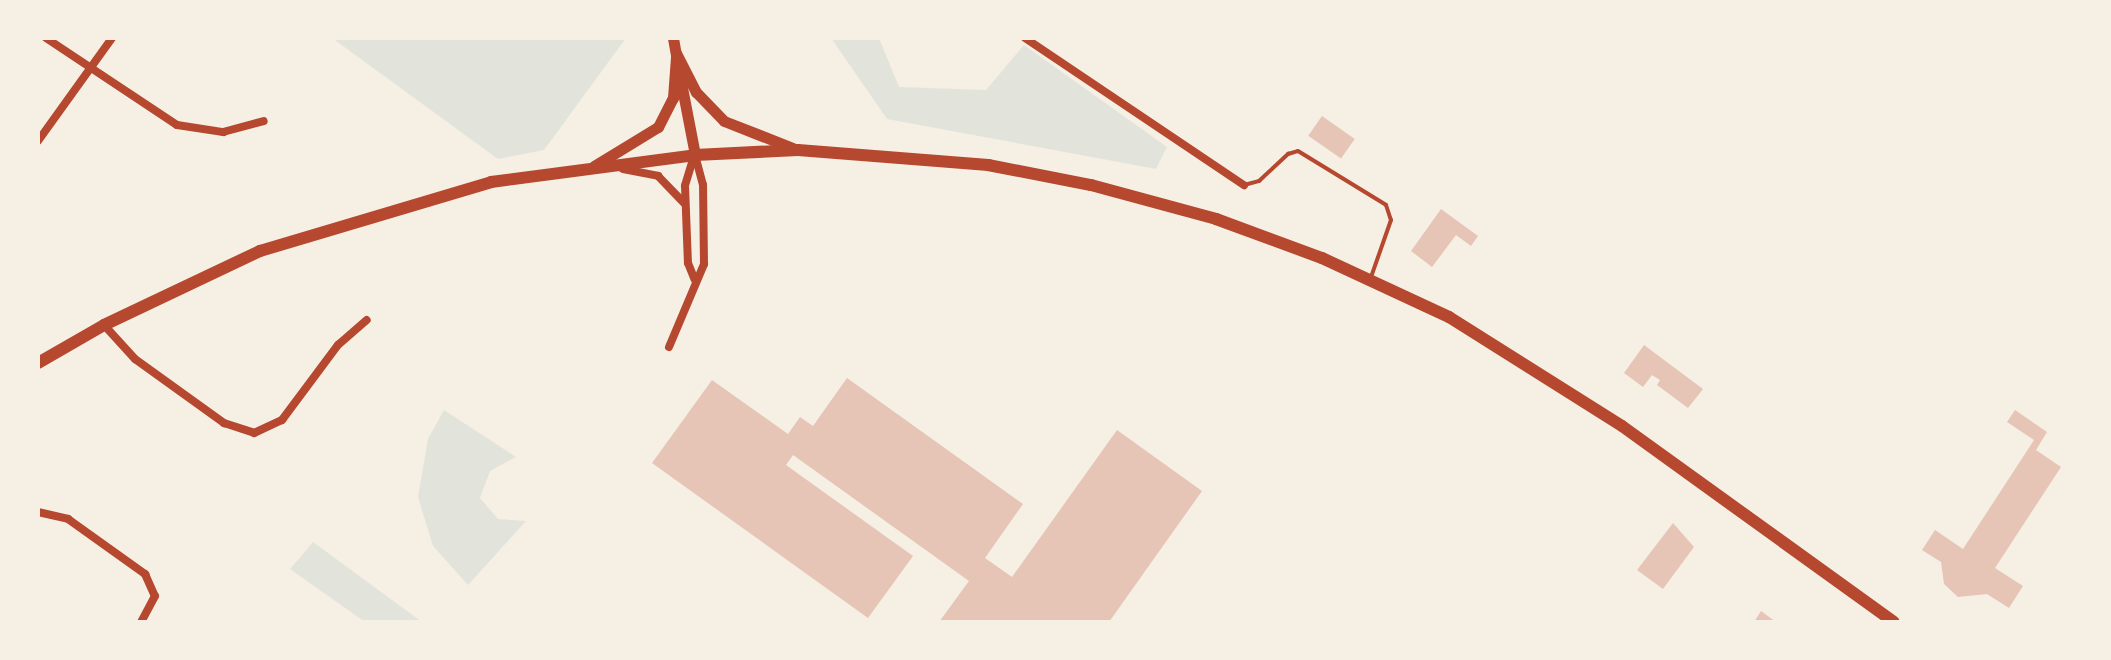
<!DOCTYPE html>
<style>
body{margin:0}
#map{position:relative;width:2111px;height:660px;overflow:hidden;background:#f6efe4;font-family:Jost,sans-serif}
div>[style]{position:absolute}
.green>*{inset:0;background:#e2e4dc}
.building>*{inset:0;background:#e6c5b7;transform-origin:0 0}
.service>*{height:4px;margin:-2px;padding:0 2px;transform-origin:2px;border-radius:2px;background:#b5482f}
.minor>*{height:8px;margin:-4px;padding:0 4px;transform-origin:4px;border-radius:4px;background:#b5482f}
.secondary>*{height:11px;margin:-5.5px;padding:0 5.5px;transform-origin:5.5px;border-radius:5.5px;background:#b5482f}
.primary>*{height:12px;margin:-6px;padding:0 6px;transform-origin:6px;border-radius:6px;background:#b5482f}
span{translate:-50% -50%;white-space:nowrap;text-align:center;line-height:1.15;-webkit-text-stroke:8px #f6efe4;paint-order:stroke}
.frame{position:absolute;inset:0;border:40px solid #f6efe4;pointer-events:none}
</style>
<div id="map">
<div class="green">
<div style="clip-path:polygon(332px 38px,626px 38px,544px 150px,498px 159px)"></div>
<div style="clip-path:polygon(831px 38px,879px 38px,899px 87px,986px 90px,1024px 45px,1167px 147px,1156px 169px,887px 119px)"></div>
<div style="clip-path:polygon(444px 410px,516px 457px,490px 471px,480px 498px,498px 519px,526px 521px,468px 585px,433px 546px,418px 497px,428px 439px)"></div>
<div style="clip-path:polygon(313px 542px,422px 622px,365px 622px,290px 569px)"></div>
</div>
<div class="building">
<div style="left:1322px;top:116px;width:40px;height:24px;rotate:35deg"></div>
<div style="clip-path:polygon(1441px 209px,1478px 236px,1471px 246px,1456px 235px,1432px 267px,1411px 251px)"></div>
<div style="clip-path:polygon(1644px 345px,1703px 389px,1688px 408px,1657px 385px,1660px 380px,1652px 375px,1643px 387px,1624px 373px)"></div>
<div style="clip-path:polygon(847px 378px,1023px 504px,985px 558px,1012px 577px,1117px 430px,1202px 491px,1109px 622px,939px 622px,969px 581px,793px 455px,786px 465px,913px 556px,868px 618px,652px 463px,712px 380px,788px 434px,800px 417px,813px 426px)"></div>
<div style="clip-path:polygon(2015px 410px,2047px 432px,2036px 450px,2061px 467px,1995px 568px,2023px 586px,2009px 608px,1987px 594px,1958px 597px,1944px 584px,1941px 562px,1922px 550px,1935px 530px,1963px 549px,2034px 440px,2007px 422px)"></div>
<div style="clip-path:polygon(1673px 523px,1694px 547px,1663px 589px,1637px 570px)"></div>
<div style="clip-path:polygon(1761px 611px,1776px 622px,1754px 622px)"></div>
</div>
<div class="service">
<div style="left:1244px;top:185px;width:16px;rotate:-15deg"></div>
<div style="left:1259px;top:181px;width:40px;rotate:-43deg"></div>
<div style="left:1288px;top:154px;width:10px;rotate:-17deg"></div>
<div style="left:1298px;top:151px;width:103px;rotate:31.5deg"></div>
<div style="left:1386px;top:205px;width:16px;rotate:72deg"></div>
<div style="left:1391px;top:220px;width:60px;rotate:109.3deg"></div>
</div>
<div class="minor">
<div style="left:46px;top:38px;width:157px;rotate:33.6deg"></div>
<div style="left:177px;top:125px;width:47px;rotate:8.7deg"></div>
<div style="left:223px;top:132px;width:42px;rotate:-15deg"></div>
<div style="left:1025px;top:38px;width:264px;rotate:33.9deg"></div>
<div style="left:38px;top:141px;width:127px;rotate:-54.3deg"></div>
<div style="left:694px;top:156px;width:31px;rotate:107deg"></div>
<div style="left:685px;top:186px;width:77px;rotate:87.8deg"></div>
<div style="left:688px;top:263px;width:18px;rotate:68deg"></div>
<div style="left:623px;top:169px;width:36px;rotate:11deg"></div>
<div style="left:658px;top:176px;width:37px;rotate:46deg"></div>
<div style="left:104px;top:325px;width:46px;rotate:47.6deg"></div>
<div style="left:135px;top:359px;width:110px;rotate:35.7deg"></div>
<div style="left:224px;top:423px;width:32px;rotate:18deg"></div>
<div style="left:254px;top:433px;width:31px;rotate:-25deg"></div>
<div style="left:282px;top:420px;width:94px;rotate:-53.3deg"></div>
<div style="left:338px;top:345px;width:38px;rotate:-41deg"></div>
<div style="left:669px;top:347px;width:90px;rotate:-67.1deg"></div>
<div style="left:704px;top:264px;width:79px;rotate:-90.7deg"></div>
<div style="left:703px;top:185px;width:31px;rotate:-105deg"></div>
<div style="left:38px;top:512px;width:31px;rotate:13deg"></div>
<div style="left:68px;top:519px;width:95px;rotate:35.5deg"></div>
<div style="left:145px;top:574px;width:24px;rotate:66deg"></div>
<div style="left:155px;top:596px;width:30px;rotate:118deg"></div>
</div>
<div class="secondary">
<div style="left:673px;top:38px;width:22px;rotate:80deg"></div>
<div style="left:676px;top:53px;width:44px;rotate:62.9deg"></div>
<div style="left:696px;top:92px;width:40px;rotate:46deg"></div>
<div style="left:724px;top:121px;width:74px;rotate:21.4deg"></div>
<div style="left:680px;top:77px;width:79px;rotate:79.1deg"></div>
<div style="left:594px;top:166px;width:75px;rotate:-31.4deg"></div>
<div style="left:658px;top:127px;width:33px;rotate:-63deg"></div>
<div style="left:673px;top:98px;width:41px;rotate:-85.8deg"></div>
</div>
<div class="primary">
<div style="left:38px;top:363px;width:76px;rotate:-29.9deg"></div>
<div style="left:104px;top:325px;width:173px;rotate:-25.4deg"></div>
<div style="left:260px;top:251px;width:241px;rotate:-16.6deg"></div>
<div style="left:491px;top:182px;width:206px;rotate:-7.5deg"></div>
<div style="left:695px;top:155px;width:103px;rotate:-2.8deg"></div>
<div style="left:798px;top:150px;width:191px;rotate:4.5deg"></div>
<div style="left:988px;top:165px;width:105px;rotate:11deg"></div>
<div style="left:1091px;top:185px;width:130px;rotate:15.2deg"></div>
<div style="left:1216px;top:219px;width:113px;rotate:20.2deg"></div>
<div style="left:1322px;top:258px;width:140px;rotate:24.9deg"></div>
<div style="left:1449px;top:317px;width:204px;rotate:32.2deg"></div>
<div style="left:1622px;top:426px;width:335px;rotate:35.8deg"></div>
</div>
<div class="frame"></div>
</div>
